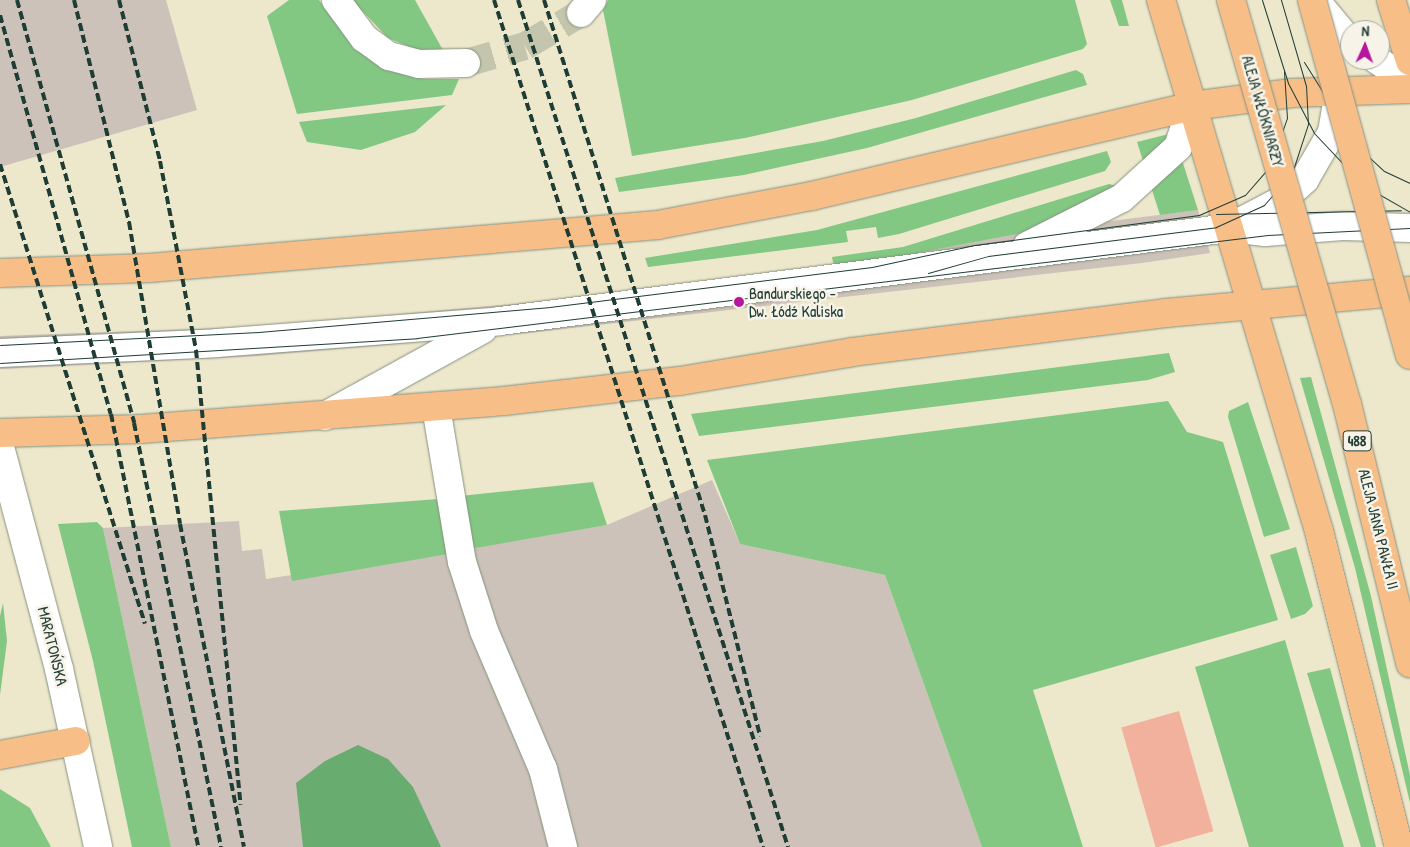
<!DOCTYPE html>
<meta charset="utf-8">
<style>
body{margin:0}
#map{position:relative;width:1410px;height:847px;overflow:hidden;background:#ede7cb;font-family:"Patrick Hand",sans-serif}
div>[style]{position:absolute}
.industrial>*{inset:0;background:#ccc2b9}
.green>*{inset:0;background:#82c882}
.forest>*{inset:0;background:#69ac70}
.building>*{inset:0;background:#f1b19c;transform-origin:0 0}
.minor-tunnel>*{height:28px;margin-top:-14px;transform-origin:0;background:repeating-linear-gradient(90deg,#c4c5ad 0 28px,transparent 0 42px)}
.roads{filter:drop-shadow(0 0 1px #869280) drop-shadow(0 0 1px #869280)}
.minor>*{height:28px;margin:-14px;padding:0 14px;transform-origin:14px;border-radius:14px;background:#fff}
.major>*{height:28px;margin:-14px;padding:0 14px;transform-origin:14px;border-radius:14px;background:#f7be87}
.tram>*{height:1px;margin:-0.5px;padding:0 0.5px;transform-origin:0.5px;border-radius:0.5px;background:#1f3d34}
.rail>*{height:4px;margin-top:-2px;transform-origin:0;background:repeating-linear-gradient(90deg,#1f3d34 0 8px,transparent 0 12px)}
.bridges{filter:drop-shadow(0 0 1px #869280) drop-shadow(0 0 1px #869280)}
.major-bridge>*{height:28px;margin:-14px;padding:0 14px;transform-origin:14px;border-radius:14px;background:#f7be87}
.dots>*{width:14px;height:14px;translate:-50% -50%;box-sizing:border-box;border:2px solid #f7f3e8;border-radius:50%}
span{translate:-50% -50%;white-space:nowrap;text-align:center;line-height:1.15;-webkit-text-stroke:5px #f7f3e8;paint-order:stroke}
.shield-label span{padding:1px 4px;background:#f7f3e8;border:1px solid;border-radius:4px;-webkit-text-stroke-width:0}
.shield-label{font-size:15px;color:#1f3d34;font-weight:700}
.street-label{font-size:16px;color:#1f3d34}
.poi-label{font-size:16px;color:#1f3d34}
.left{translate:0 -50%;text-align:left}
.north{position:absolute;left:1340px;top:20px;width:50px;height:50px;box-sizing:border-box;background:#f7f3e8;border:1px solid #a1aaa0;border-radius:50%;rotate:2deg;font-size:14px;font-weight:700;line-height:20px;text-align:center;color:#1f3d34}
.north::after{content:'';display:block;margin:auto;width:18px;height:22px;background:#b5179e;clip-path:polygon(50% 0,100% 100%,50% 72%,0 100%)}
</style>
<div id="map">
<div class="industrial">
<div style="clip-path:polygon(0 0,166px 0,197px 110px,0 167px)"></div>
<div style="clip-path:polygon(1198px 210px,1210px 253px,1142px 263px,528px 333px,256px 356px,0 369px,0 336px,254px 327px,525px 303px,833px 266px,833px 262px,838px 265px,890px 258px,1000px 235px)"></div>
<div style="clip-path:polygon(712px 480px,740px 544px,885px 575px,982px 847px,171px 847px,103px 528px,239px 521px,242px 551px,262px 549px,266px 579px,607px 525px)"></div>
</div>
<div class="green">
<div style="clip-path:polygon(289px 0,319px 0,354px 49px,391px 71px,424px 79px,459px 79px,452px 95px,297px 114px,267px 16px)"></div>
<div style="clip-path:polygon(352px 0,415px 0,444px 52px,415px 49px,388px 38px)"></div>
<div style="clip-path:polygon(608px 0,1075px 0,1087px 44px,1083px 49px,912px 100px,745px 138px,632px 156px,603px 10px)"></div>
<div style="clip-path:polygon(1110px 0,1122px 0,1129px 26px,1119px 26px)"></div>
<div style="clip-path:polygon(1076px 70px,1083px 74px,1087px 85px,867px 148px,744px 175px,619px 192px,615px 178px,823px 141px,916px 118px)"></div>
<div style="clip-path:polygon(446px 105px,415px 132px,361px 150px,307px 142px,299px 122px)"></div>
<div style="clip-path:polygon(1169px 134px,1172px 134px,1144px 164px,1137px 142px)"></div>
<div style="clip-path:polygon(1107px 151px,1111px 162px,1105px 171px,899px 234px,878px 238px,876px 227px,846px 231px,848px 242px,648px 267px,645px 258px,817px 230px)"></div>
<div style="clip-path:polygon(1181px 157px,1198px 210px,1160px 215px,1151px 187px)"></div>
<div style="clip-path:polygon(1109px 184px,1118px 186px,1038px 230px,890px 258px,838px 266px,833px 262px,832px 257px,903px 247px)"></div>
<div style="clip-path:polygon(1169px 353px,1175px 372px,1148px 380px,699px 436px,691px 414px)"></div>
<div style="clip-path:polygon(1311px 377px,1371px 596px,1410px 775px,1410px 803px,1355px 568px,1300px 378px)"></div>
<div style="clip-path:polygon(1168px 401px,1187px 432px,1223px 442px,1278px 620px,1033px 690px,1083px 847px,982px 847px,885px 575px,740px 544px,707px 460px)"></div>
<div style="clip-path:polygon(1248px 402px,1290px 529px,1264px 537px,1228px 417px,1229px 411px)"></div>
<div style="clip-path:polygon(593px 482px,607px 525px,470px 549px,460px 496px)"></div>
<div style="clip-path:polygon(438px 499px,448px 554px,292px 581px,279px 511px)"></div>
<div style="clip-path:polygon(97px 522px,103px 528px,171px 847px,132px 847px,93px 661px,58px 524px)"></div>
<div style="clip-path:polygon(1296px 547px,1313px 606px,1305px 614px,1291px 619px,1270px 555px)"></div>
<div style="clip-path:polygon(3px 603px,7px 641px,0 695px,0 616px)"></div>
<div style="clip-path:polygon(1285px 640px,1344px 847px,1249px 847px,1195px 667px)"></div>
<div style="clip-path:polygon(1330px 668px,1347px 732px,1376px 847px,1361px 847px,1307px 673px)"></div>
<div style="clip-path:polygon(0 789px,30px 808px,51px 847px,0 847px)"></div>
</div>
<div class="forest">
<div style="clip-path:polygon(358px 745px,388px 759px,413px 787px,441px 847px,303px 847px,296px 783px,325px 761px)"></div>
</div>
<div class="building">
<div style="left:1179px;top:711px;width:125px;height:60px;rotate:74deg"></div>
</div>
<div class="minor-tunnel">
<div style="left:466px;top:63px;width:61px;rotate:-16.1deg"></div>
<div style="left:525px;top:46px;width:65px;rotate:-30.5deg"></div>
</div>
<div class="roads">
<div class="minor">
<div style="left:336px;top:0;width:47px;rotate:53.6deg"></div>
<div style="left:364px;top:38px;width:31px;rotate:36deg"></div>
<div style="left:389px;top:56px;width:31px;rotate:15deg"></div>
<div style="left:419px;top:64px;width:47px;rotate:-1.2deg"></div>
<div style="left:1315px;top:0;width:55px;rotate:50.2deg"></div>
<div style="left:581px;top:13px;width:17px;rotate:-50deg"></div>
<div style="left:1377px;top:60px;width:40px;rotate:34deg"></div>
<div style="left:1231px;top:228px;width:34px;rotate:7deg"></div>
<div style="left:1265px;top:232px;width:78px;rotate:-4.4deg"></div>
<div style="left:1343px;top:226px;width:67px;rotate:1.7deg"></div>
<div style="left:1027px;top:246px;width:106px;rotate:-26.8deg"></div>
<div style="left:1122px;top:198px;width:76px;rotate:-42.3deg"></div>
<div style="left:1178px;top:147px;width:43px;rotate:-71.1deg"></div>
<div style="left:0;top:353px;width:217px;rotate:-2.6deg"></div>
<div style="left:217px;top:343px;width:284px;rotate:-4.4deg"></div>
<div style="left:500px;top:321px;width:735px;rotate:-7.27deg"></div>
<div style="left:1229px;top:228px;width:60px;rotate:-27.8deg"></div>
<div style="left:1282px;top:200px;width:31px;rotate:-42deg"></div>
<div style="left:1305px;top:179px;width:54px;rotate:-60.1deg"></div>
<div style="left:1332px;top:132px;width:42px;rotate:-80.3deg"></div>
<div style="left:436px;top:407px;width:157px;rotate:80.5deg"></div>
<div style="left:462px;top:562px;width:72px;rotate:72.3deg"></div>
<div style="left:484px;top:631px;width:150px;rotate:66.9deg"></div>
<div style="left:543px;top:769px;width:81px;rotate:75.6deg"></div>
<div style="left:325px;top:416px;width:180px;rotate:-28.8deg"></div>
<div style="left:0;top:447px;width:230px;rotate:75.1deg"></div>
<div style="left:59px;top:669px;width:182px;rotate:77.6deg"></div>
</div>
<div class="major">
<div style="left:1161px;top:0;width:554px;rotate:73.43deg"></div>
<div style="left:1319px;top:531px;width:326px;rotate:75.8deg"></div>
<div style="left:1391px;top:0;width:64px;rotate:72.7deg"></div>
<div style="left:0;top:273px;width:149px;rotate:-1.9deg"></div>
<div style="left:149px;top:268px;width:511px;rotate:-4.83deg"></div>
<div style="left:658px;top:225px;width:157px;rotate:-10.7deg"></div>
<div style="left:812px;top:196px;width:391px;rotate:-13.3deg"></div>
<div style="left:1192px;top:106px;width:101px;rotate:-7.4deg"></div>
<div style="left:1292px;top:93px;width:118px;rotate:-1.9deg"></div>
<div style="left:0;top:433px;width:141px;rotate:-1.6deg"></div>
<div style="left:141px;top:429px;width:364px;rotate:-4.4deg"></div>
<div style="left:504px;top:401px;width:177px;rotate:-6.5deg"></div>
<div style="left:680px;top:381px;width:175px;rotate:-9.5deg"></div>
<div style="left:853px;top:352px;width:315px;rotate:-7.1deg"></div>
<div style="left:1166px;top:313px;width:245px;rotate:-5.2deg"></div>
<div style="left:0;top:755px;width:77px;rotate:-10.4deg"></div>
</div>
</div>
<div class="tram">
<div style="left:1262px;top:0;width:87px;rotate:72.6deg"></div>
<div style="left:1288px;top:83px;width:56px;rotate:62.5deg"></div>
<div style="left:1314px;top:133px;width:71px;rotate:46.7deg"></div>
<div style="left:1363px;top:185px;width:54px;rotate:29.9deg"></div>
<div style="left:1304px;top:62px;width:98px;rotate:57.9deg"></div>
<div style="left:1356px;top:145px;width:38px;rotate:43deg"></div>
<div style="left:1384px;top:171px;width:29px;rotate:25deg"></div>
<div style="left:1216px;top:214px;width:185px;rotate:-1.2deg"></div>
<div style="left:928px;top:273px;width:62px;rotate:-15.8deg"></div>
<div style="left:988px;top:256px;width:230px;rotate:-7.2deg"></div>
<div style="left:1216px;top:227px;width:53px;rotate:-24.6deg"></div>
<div style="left:1264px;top:205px;width:43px;rotate:-48.8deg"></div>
<div style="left:1292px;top:173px;width:52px;rotate:-71.9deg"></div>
<div style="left:1308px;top:124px;width:38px;rotate:-93deg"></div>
<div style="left:1306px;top:86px;width:90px;rotate:-106.2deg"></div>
<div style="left:0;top:345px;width:259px;rotate:-2.9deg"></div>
<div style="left:259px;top:332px;width:292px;rotate:-4.9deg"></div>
<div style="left:550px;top:307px;width:324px;rotate:-7.1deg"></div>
<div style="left:872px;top:267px;width:105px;rotate:-12.1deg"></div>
<div style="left:975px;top:245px;width:226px;rotate:-7.6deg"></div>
<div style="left:1199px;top:215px;width:50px;rotate:-23.5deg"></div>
<div style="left:1245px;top:195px;width:38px;rotate:-49deg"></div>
<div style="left:1270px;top:166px;width:51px;rotate:-70.5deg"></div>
<div style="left:1287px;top:118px;width:47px;rotate:-93.7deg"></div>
<div style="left:0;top:363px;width:418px;rotate:-3.4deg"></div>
<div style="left:417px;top:338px;width:857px;rotate:-6.9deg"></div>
<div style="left:1268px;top:235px;width:142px;rotate:-2.8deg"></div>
</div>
<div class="rail">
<div style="left:17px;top:0;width:439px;rotate:74.5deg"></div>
<div style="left:134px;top:423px;width:433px;rotate:78.4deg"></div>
<div style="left:74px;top:0;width:229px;rotate:76.1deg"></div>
<div style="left:129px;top:222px;width:306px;rotate:80.4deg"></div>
<div style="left:180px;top:524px;width:329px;rotate:78.8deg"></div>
<div style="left:119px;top:0;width:166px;rotate:75.7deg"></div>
<div style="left:160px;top:161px;width:192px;rotate:79.2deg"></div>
<div style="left:196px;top:350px;width:457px;rotate:84.4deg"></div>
<div style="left:494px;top:0;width:889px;rotate:72.38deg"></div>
<div style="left:518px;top:0;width:889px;rotate:72.32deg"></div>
<div style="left:544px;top:0;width:540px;rotate:72.64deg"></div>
<div style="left:705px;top:515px;width:228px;rotate:76deg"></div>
<div style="left:0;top:15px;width:414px;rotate:74.5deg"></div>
<div style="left:111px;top:414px;width:442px;rotate:78.6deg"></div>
<div style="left:0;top:164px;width:482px;rotate:72.5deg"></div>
</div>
<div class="bridges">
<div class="major-bridge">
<div style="left:1231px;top:0;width:420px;rotate:74deg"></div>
<div style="left:1347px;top:404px;width:267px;rotate:76.3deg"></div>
<div style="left:1312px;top:0;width:368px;rotate:74.6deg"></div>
</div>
</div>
<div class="dots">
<div style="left:739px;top:302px;background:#b5179e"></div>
</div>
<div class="shield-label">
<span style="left:1357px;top:441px">488</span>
</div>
<div class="street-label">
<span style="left:1263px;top:111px;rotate:74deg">ALEJA WŁÓKNIARZY</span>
<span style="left:1379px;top:529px;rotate:76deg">ALEJA JANA PAWŁA II</span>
<span style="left:53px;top:646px;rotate:76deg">MARATOŃSKA</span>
</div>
<div class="poi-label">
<span class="left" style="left:749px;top:302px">Bandurskiego -<br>Dw. Łódź Kaliska</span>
</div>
<div class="north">N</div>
</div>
